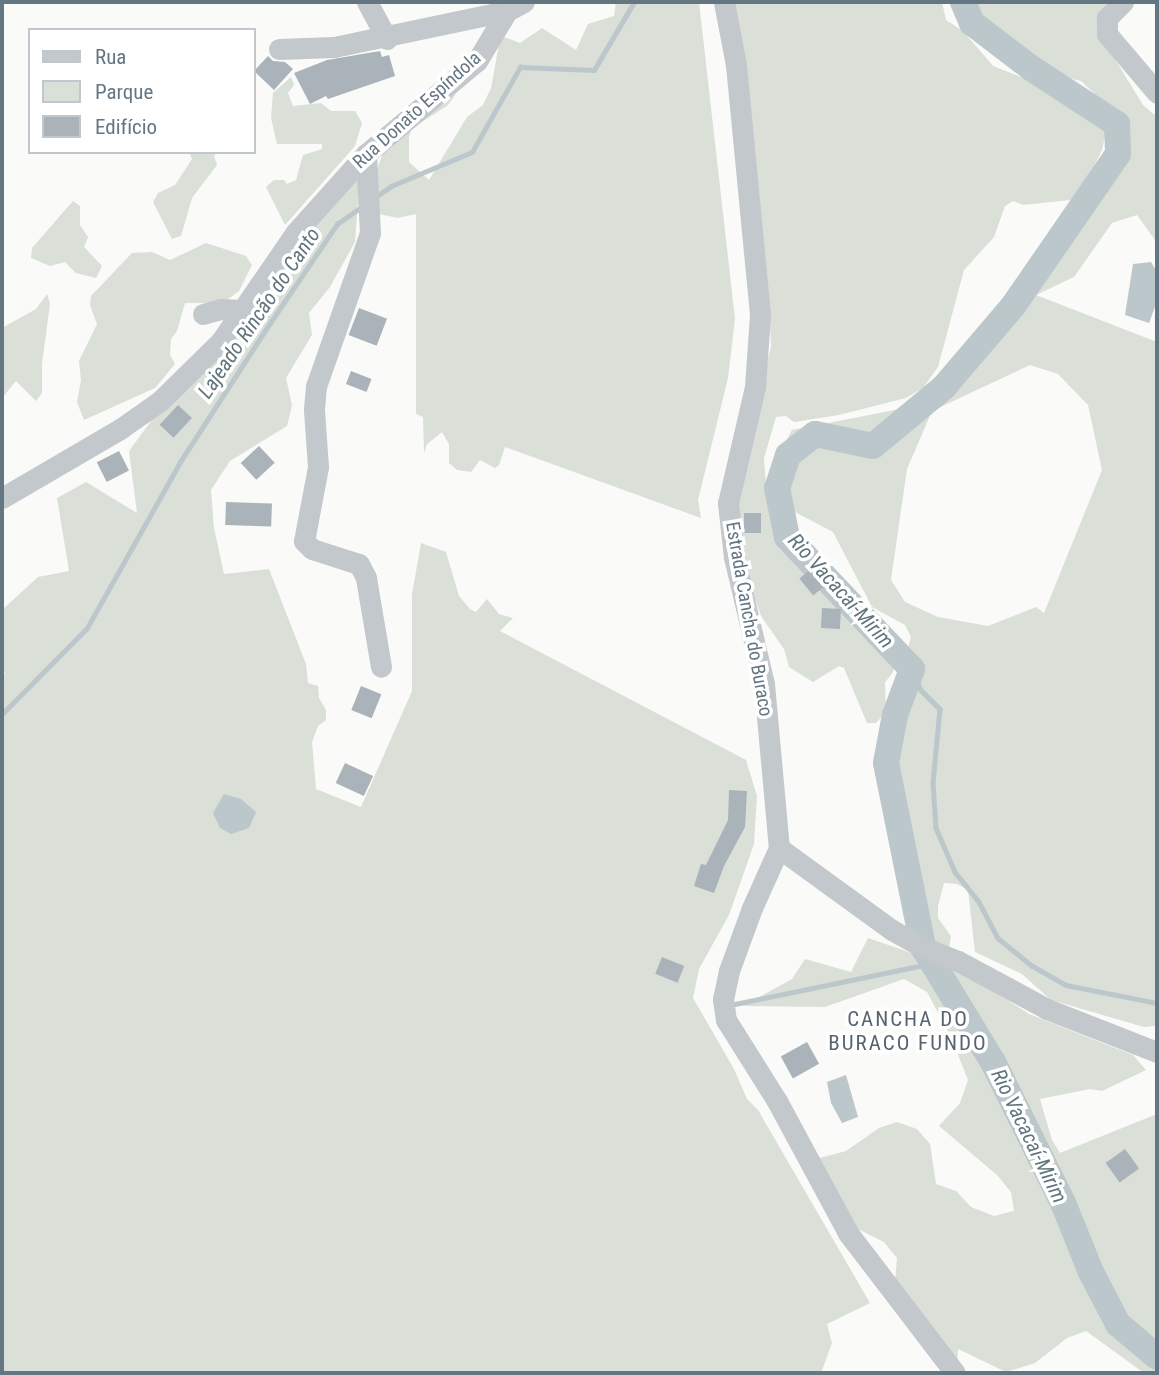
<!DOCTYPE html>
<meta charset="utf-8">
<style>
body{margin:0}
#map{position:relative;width:1159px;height:1375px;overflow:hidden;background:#fafaf8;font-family:"Roboto Condensed",sans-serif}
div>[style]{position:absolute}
.green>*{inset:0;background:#dadfd7}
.water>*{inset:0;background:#bbc7cb}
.stream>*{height:4.5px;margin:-2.25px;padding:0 2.25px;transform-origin:2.25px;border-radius:2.25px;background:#bbc7cb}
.river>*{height:26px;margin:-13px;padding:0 13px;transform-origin:13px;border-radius:13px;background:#bbc7cb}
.building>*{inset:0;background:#aab3b9;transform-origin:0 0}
.minor>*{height:21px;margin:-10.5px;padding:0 10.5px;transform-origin:10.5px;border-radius:10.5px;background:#c3c8cc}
span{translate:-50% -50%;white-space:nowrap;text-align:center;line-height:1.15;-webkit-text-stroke:7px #fff;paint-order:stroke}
.street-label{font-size:19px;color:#657683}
.water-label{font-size:21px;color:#60757c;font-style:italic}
.neighbourhood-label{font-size:21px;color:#57646e;letter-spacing:2px}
.frame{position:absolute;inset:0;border:4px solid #657683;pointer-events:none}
.legend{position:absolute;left:28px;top:28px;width:228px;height:126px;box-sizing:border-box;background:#fff;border:2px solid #c1c8cd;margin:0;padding:9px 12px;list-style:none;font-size:21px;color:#657683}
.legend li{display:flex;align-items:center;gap:14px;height:35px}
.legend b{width:35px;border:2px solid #c1c8cd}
</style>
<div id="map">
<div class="green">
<div style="clip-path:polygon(616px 2px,699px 2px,735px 319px,728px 378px,698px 500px,701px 518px,505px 447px,499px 465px,495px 468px,480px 460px,471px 472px,457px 470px,449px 463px,449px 444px,442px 432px,427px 444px,424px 453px,423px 417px,416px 414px,416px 214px,398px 218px,379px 214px,370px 189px,386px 144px,448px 97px,456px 94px,447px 106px,412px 128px,409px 137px,409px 162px,429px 180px,467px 117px,483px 105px,491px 88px,499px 44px,504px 37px,520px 43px,542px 28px,576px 50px,588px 24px,614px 16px)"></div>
<div style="clip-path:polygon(732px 2px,942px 2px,946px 20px,963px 31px,993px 66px,1059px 92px,1090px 112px,1106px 132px,1102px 150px,1084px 186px,1070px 200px,1023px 205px,1013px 201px,1005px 206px,994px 237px,964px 270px,938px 367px,923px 388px,906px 398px,839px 415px,794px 422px,786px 416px,776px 417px,764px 458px,766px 484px,789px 523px,802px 532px,813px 557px,834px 572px,869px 615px,899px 637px,901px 653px,892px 674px,885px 682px,886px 712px,876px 723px,867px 723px,844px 668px,839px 666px,813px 682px,789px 667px,784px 649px,761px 616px,741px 559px,737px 483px,771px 347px,769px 299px)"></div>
<div style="clip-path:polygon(evenodd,958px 2px,1107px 2px,1101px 20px,1113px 56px,1143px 105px,1157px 117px,1155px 240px,1137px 215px,1112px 223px,1074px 277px,1036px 295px,1157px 342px,1157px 1026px,1144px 1027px,1051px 1000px,1022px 974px,975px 952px,968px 890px,957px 884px,944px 883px,938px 906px,938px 918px,951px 936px,949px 948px,926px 938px,897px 823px,888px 724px,911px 637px,905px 625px,872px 607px,833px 532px,795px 512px,783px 489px,781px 450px,792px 430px,905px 408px,943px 380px,967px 344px,1001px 320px,1008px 293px,1066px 225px,1124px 135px,1121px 119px,1081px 81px,1039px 71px,963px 14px,958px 2px,1030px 365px,1058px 374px,1088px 405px,1102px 470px,1044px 613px,1036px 607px,988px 626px,938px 617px,905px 602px,891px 580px,907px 469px,932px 411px,1030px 365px)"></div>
<div style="clip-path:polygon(291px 77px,294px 85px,288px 93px,293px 106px,321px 103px,331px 111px,355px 111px,362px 123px,355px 146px,285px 225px,266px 187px,274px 180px,284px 180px,287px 184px,296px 180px,303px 155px,322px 149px,322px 144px,277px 144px,271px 118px,273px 93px)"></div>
<div style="clip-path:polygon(189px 152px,218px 152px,214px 156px,217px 165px,192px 198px,181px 236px,172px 239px,153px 202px,158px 193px,175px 185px,192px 159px)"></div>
<div style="clip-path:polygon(360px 174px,355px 242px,330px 287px,309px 313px,312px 335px,286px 378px,292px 405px,287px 426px,230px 461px,211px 490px,214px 528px,224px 574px,269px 569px,306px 664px,308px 683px,318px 686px,319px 698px,326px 710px,326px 720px,318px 726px,312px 742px,316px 789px,361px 807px,412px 691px,412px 594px,421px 543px,446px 552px,459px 596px,470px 609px,476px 612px,487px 599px,499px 614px,513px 618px,500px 631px,746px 760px,757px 796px,754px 844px,729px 915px,699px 969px,693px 998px,734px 1069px,747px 1099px,758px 1110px,870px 1303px,827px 1324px,832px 1343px,821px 1373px,2px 1373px,2px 675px,5px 673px,2px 666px,2px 610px,38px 577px,69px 571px,57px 498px,86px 482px,137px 513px,129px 451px,160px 409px,247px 329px,282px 273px,297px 234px)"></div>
<div style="clip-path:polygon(73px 201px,80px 206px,80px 225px,88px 237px,84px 247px,102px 266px,96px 278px,76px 273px,65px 262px,50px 266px,31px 258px,32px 248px)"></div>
<div style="clip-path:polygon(206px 243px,246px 256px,252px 265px,239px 291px,223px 303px,185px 303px,177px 331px,171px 339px,170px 355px,175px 364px,155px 388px,84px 420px,77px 402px,81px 380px,79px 361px,97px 324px,90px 305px,91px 296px,132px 253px,152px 252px,170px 260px)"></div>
<div style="clip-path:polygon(47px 294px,50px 304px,42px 364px,42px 393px,36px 401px,16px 381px,2px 398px,2px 328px,36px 309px)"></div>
<div style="clip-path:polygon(868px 938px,961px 970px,1029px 1014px,1133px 1055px,1146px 1070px,1102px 1091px,1090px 1089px,1040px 1099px,1052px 1140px,1060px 1153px,1157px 1114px,1157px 1373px,1144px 1373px,1086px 1331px,1067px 1338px,1035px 1363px,1006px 1372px,958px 1349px,957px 1368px,895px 1282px,897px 1258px,884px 1242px,846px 1223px,812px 1160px,846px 1151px,879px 1128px,897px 1122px,917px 1129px,930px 1144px,936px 1184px,956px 1191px,971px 1207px,994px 1216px,1014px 1211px,1011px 1192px,997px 1175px,939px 1126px,960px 1103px,968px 1080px,951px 1037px,927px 992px,904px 979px,825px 1007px,743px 1006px,792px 979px,805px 959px,851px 972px)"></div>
</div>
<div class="water">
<div style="clip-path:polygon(1151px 262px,1157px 272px,1157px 301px,1149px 323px,1125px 315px,1133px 264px)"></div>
<div style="clip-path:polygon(224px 794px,241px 799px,256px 812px,249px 828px,231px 834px,220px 828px,213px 813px)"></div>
<div style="clip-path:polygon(846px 1075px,858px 1117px,842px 1123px,831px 1103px,827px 1082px)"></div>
</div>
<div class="stream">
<div style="left:374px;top:198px;width:21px;rotate:-35deg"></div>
<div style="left:391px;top:186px;width:88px;rotate:-22.8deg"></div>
<div style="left:472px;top:152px;width:98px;rotate:-60.5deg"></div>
<div style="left:520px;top:67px;width:74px;rotate:2.3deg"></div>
<div style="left:594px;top:70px;width:79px;rotate:-59.5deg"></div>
<div style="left:912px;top:669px;width:23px;rotate:67deg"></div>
<div style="left:921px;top:690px;width:27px;rotate:45deg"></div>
<div style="left:940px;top:709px;width:74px;rotate:95.4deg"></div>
<div style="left:933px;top:783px;width:45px;rotate:86.2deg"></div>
<div style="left:936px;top:828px;width:48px;rotate:66.6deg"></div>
<div style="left:955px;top:872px;width:38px;rotate:51deg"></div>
<div style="left:979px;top:902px;width:41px;rotate:62.2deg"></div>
<div style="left:998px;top:938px;width:43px;rotate:39.3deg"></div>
<div style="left:1031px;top:965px;width:40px;rotate:29.7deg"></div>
<div style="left:1066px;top:985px;width:93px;rotate:11.2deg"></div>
<div style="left:2px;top:714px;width:121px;rotate:-45.3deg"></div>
<div style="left:87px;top:628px;width:190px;rotate:-60.7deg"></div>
<div style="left:180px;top:462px;width:166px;rotate:-57.1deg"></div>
<div style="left:270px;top:323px;width:120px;rotate:-55.9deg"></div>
<div style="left:337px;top:224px;width:29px;rotate:-35deg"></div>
<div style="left:735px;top:1004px;width:202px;rotate:-11.7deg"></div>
</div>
<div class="river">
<div style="left:963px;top:2px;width:23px;rotate:67deg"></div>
<div style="left:972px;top:23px;width:74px;rotate:37.3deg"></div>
<div style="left:1031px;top:68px;width:103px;rotate:33.1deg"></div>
<div style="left:1117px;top:124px;width:30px;rotate:88deg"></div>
<div style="left:1118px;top:154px;width:183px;rotate:124.6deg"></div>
<div style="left:1014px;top:305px;width:108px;rotate:130.5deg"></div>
<div style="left:944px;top:387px;width:92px;rotate:140.3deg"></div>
<div style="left:873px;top:446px;width:59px;rotate:-168.3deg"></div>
<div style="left:815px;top:434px;width:34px;rotate:142deg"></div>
<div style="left:788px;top:455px;width:35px;rotate:108deg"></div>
<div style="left:777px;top:488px;width:50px;rotate:78.5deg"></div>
<div style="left:787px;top:537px;width:182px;rotate:46.6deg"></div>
<div style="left:912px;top:669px;width:49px;rotate:110.3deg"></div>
<div style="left:895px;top:715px;width:49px;rotate:100.6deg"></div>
<div style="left:886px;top:763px;width:188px;rotate:78.6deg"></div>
<div style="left:923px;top:947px;width:135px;rotate:58.7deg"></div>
<div style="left:993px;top:1062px;width:160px;rotate:63.6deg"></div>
<div style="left:1064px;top:1205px;width:72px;rotate:68.1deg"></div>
<div style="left:1091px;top:1272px;width:59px;rotate:62.6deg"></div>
<div style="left:1118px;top:1324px;width:51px;rotate:40.2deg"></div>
</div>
<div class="building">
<div style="clip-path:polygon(380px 51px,382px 57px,389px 55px,395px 76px,328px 99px,326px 96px,310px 104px,294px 73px,327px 60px)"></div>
<div style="clip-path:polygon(268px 56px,273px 61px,285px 62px,293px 69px,274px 90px,254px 71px)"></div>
<div style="left:359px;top:308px;width:30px;height:29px;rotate:21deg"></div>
<div style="left:351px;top:371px;width:22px;height:14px;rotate:21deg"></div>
<div style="left:178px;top:405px;width:19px;height:27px;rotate:43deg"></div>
<div style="left:259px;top:446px;width:23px;height:25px;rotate:47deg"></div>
<div style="left:119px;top:451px;width:22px;height:25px;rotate:63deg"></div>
<div style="left:226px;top:502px;width:46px;height:23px;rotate:2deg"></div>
<div style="left:744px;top:513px;width:17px;height:20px"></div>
<div style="left:811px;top:569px;width:22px;height:15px;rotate:51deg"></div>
<div style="left:822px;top:608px;width:19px;height:20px;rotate:3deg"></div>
<div style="left:361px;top:686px;width:22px;height:26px;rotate:22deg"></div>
<div style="left:345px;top:763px;width:31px;height:22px;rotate:25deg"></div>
<div style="clip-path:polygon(729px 790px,747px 791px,745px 827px,724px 866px,714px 893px,694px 886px,701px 864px,706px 865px,728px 820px)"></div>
<div style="left:662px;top:957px;width:24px;height:18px;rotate:22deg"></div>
<div style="left:807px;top:1042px;width:25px;height:30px;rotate:61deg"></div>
<div style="left:1125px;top:1149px;width:24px;height:24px;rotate:54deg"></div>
</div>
<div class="minor">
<div style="left:367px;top:2px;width:42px;rotate:61.6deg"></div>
<div style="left:724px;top:2px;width:64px;rotate:79.2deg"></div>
<div style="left:736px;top:65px;width:251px;rotate:84.5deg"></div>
<div style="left:760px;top:315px;width:72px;rotate:94deg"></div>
<div style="left:755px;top:387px;width:119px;rotate:103.1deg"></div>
<div style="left:728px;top:503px;width:54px;rotate:83.7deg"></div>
<div style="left:734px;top:557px;width:130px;rotate:76.7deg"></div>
<div style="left:764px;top:684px;width:165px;rotate:84.8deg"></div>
<div style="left:779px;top:848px;width:66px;rotate:114.2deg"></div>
<div style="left:752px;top:908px;width:67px;rotate:110.1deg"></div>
<div style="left:729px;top:971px;width:29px;rotate:102deg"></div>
<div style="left:723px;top:999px;width:21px;rotate:82deg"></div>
<div style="left:726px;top:1020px;width:96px;rotate:57.8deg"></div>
<div style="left:777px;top:1101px;width:150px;rotate:61.7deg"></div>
<div style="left:848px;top:1233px;width:176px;rotate:52.6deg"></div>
<div style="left:1123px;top:2px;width:23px;rotate:135deg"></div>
<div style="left:1107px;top:18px;width:16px;rotate:90deg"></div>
<div style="left:1107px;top:34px;width:77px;rotate:49.7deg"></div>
<div style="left:279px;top:49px;width:55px;rotate:-2.1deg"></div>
<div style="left:334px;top:47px;width:177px;rotate:-11.8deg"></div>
<div style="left:366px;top:154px;width:79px;rotate:87.1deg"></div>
<div style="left:370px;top:233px;width:162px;rotate:109.4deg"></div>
<div style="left:316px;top:386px;width:24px;rotate:95deg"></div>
<div style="left:314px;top:410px;width:57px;rotate:86deg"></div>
<div style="left:318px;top:467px;width:75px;rotate:100.7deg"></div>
<div style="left:304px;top:541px;width:11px;rotate:45deg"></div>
<div style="left:312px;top:549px;width:49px;rotate:17.7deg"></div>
<div style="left:359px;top:564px;width:16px;rotate:63deg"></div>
<div style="left:366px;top:578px;width:90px;rotate:80.4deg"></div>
<div style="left:203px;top:314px;width:18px;rotate:-16deg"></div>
<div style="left:220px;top:309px;width:21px;rotate:3deg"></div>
<div style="left:2px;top:498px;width:137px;rotate:-30.3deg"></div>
<div style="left:120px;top:429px;width:49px;rotate:-35deg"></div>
<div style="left:160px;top:401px;width:86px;rotate:-44.5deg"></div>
<div style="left:221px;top:341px;width:132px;rotate:-55.5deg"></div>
<div style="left:296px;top:232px;width:105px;rotate:-48.1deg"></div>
<div style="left:366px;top:154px;width:145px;rotate:-40deg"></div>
<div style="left:477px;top:61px;width:58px;rotate:-59deg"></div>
<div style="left:507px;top:11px;width:19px;rotate:-28deg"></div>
<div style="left:779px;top:848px;width:140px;rotate:36deg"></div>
<div style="left:892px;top:930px;width:35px;rotate:29deg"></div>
<div style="left:923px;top:947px;width:38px;rotate:22deg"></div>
<div style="left:958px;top:961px;width:101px;rotate:28.3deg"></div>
<div style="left:1047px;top:1009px;width:118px;rotate:21.4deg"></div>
</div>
<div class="street-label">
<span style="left:417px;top:110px;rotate:-42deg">Rua Donato Espíndola</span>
<span style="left:749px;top:619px;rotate:80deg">Estrada Cancha do Buraco</span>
</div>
<div class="water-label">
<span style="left:259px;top:313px;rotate:-56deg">Lajeado Rincão do Canto</span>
<span style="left:841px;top:591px;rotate:48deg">Rio Vacacaí-Mirim</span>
<span style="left:1029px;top:1136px;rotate:64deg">Rio Vacacaí-Mirim</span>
</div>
<div class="neighbourhood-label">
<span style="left:908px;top:1031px">CANCHA DO<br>BURACO FUNDO</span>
</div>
<div class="frame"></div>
<ul class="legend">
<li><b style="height:9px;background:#c3c8cc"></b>Rua</li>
<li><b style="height:19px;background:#dadfd7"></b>Parque</li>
<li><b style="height:19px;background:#aab3b9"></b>Edifício</li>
</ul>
</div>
